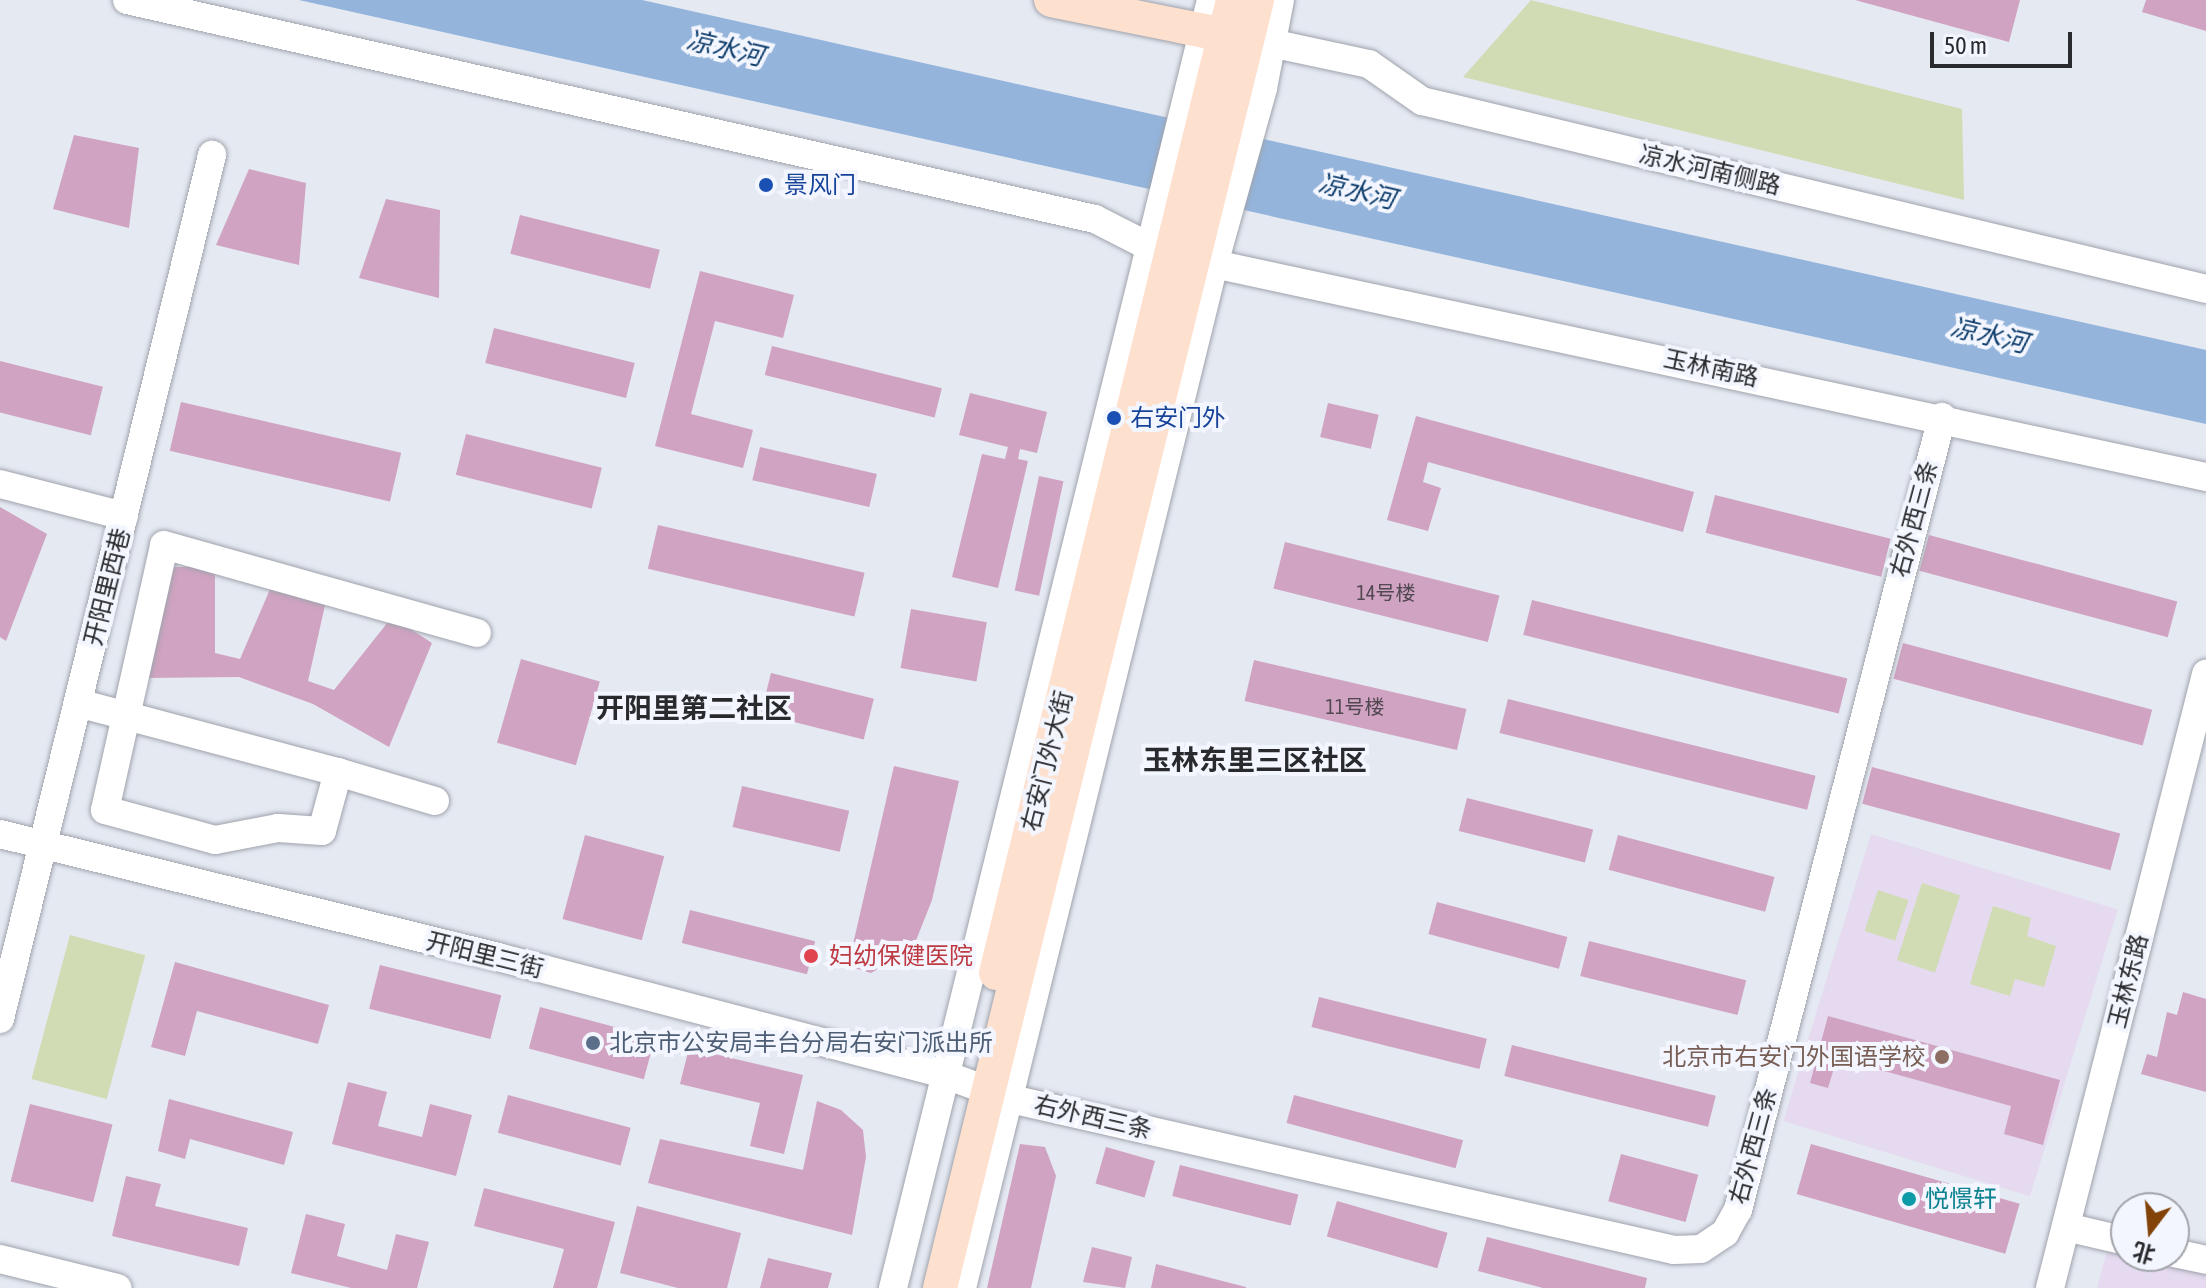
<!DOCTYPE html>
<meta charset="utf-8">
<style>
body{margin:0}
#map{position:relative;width:2206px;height:1288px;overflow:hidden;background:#e5e9f2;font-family:"Asap Condensed","Noto Sans SC",sans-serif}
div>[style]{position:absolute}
.education>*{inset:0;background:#e5daef;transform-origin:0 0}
.green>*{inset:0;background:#d1dcb4;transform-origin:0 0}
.water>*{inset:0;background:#94b4db}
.building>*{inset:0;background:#cfa3c1;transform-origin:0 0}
.roads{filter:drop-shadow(0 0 2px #9fa3ac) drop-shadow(0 0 2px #9fa3ac)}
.minor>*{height:28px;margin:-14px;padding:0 14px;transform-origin:14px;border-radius:14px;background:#fff}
.major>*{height:34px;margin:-17px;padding:0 17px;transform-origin:17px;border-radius:17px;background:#fee0cf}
.dots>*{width:22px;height:22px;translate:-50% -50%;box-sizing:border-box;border:4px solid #f3f6fe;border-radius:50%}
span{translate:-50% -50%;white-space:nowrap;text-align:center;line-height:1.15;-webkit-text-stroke:8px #f3f6fe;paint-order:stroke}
.number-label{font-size:20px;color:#524852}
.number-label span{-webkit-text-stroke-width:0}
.street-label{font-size:24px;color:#282a2d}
.transit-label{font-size:24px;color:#164399}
.left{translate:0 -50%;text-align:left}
.health-label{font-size:24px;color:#be3a42}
.service-label{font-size:24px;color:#4e5e75}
.education-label{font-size:24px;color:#785e54}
.right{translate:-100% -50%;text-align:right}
.culture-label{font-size:24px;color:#0d838f}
.water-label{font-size:26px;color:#103e6d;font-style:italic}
.quarter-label{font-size:28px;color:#282a2d;font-weight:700}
.north{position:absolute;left:2110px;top:1192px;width:80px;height:80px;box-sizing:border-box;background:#f3f6fe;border:2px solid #a2a4aa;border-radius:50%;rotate:196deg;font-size:22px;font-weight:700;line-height:32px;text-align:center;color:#282a2d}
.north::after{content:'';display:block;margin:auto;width:28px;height:36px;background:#824208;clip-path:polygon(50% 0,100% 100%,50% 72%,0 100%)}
.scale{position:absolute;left:1930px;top:32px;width:142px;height:36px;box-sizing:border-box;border:4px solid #282a2d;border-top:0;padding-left:10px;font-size:24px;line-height:28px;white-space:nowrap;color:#282a2d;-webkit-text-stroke:6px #f3f6fe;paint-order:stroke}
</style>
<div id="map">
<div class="education">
<div style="left:1871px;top:834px;width:258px;height:300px;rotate:17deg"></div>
<div style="clip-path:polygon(2110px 1240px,2126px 1244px,2126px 1256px,2165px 1256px,2206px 1268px,2206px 1288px,2097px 1288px)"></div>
</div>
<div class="green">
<div style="clip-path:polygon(1531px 0,1962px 109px,1964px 200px,1463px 77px)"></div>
<div style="left:1922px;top:883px;width:40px;height:81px;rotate:18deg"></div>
<div style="left:1878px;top:890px;width:32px;height:43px;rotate:18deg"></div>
<div style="clip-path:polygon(1993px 906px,2031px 918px,2027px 936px,2056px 946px,2044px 987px,2015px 979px,2010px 996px,1970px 984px)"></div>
<div style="left:70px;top:935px;width:78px;height:149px;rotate:15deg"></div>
</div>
<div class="water">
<div style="clip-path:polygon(299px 0,642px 0,2206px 350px,2206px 424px)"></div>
</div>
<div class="building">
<div style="clip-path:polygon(1855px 0,2020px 0,2009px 42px)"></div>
<div style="clip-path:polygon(2146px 0,2206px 0,2206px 31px,2142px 12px)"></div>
<div style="clip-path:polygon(74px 135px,139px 148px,129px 228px,53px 209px)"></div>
<div style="clip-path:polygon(249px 169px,306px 183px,299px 265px,216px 245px)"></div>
<div style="clip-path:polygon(386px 199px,440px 210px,439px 298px,359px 278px)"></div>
<div style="left:520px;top:215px;width:144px;height:40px;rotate:14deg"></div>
<div style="clip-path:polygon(700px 271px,794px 295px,783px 338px,715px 321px,691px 414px,753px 430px,743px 468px,655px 446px)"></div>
<div style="left:494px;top:328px;width:145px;height:36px;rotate:14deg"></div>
<div style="left:772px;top:346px;width:175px;height:30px;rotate:14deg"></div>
<div style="left:0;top:361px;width:106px;height:50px;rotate:14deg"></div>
<div style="clip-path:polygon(970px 393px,1047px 412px,1037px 453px,1020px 449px,1018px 459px,1028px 461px,998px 588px,952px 577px,982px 454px,1005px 459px,1008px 447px,959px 435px)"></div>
<div style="left:181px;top:402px;width:226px;height:50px;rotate:13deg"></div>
<div style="left:1328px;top:403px;width:52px;height:35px;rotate:13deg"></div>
<div style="clip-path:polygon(1416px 416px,1694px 492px,1683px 532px,1428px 462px,1423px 482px,1441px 488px,1428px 531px,1387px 520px)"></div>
<div style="left:466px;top:434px;width:140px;height:42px;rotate:14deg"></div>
<div style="left:760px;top:447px;width:120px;height:34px;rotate:13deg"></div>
<div style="left:1039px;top:476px;width:25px;height:117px;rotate:12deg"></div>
<div style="left:1715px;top:495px;width:181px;height:39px;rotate:14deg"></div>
<div style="clip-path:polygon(0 507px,47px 534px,6px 641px,0 637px)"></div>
<div style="left:658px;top:525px;width:212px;height:45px;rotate:13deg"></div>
<div style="left:1929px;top:535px;width:257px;height:37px;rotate:15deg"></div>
<div style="left:1285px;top:542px;width:221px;height:48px;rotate:14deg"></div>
<div style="clip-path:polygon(164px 567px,215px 567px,215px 653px,240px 659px,274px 580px,328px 592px,308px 681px,334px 690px,392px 617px,432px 643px,389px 747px,313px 704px,239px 677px,145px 678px)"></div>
<div style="left:1532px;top:600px;width:325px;height:36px;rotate:14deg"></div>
<div style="left:911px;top:609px;width:77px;height:60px;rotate:10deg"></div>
<div style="left:1903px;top:643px;width:258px;height:37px;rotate:15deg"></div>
<div style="left:521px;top:659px;width:82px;height:87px;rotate:16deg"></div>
<div style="left:1254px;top:660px;width:218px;height:42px;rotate:13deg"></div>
<div style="left:771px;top:673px;width:106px;height:42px;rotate:14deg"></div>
<div style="left:1508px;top:699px;width:317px;height:35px;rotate:14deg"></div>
<div style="clip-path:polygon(894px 766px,959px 781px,932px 900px,913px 948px,871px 973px,848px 966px)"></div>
<div style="left:1872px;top:767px;width:257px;height:38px;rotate:15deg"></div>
<div style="left:742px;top:786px;width:110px;height:42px;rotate:13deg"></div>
<div style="left:1467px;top:798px;width:130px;height:34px;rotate:14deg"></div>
<div style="left:585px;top:835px;width:82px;height:87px;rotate:15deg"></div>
<div style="left:1618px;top:835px;width:162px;height:36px;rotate:15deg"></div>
<div style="left:1437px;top:902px;width:135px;height:33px;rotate:15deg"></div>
<div style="left:690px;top:910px;width:129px;height:34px;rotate:14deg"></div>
<div style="left:1589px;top:941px;width:162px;height:36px;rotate:14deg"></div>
<div style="clip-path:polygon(175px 962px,329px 1005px,318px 1044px,197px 1011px,185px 1056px,151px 1047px)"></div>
<div style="left:380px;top:965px;width:125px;height:45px;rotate:14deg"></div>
<div style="clip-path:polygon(2183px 992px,2206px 999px,2206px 1092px,2141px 1074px,2147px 1054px,2157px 1057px,2167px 1012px,2177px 1015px)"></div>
<div style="left:1319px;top:997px;width:173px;height:31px;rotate:14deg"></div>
<div style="left:540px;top:1007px;width:119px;height:43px;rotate:15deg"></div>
<div style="clip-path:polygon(1828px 1016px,2060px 1080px,2043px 1145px,2004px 1134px,2011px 1106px,1837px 1058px,1828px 1088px,1810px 1083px)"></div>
<div style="left:1512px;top:1045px;width:210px;height:32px;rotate:14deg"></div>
<div style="clip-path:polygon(689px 1048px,803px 1075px,784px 1154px,750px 1146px,760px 1103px,680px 1084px)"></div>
<div style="clip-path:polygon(348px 1082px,387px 1092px,378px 1126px,422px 1137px,430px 1104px,472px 1115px,456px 1176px,332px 1144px)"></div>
<div style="left:508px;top:1095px;width:127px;height:39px;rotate:15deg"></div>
<div style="left:1294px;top:1095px;width:175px;height:29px;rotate:15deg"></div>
<div style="clip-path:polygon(169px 1099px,293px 1132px,284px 1165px,190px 1139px,185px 1159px,158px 1151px)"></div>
<div style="clip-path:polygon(817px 1101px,841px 1110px,863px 1130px,866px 1157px,852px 1235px,648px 1183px,660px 1139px,803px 1170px)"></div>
<div style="left:30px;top:1104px;width:85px;height:80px;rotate:14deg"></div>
<div style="clip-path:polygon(1020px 1144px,1045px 1147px,1056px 1176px,1031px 1288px,987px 1288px)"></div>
<div style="left:1811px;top:1144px;width:217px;height:52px;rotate:16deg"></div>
<div style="left:1106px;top:1147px;width:51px;height:38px;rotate:16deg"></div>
<div style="left:1621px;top:1154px;width:80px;height:49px;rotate:15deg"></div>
<div style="left:1180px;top:1165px;width:122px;height:32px;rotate:14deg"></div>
<div style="clip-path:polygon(126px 1176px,161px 1184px,155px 1206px,248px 1228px,239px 1266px,112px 1236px)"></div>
<div style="clip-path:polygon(484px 1188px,615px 1222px,597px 1288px,553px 1288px,564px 1249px,474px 1226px)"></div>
<div style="left:1337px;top:1201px;width:115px;height:37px;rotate:16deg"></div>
<div style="clip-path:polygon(637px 1206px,741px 1233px,727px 1288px,678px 1288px,620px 1273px)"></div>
<div style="clip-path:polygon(306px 1214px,345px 1224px,337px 1256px,387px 1270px,396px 1234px,429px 1242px,417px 1288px,351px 1288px,291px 1273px)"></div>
<div style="clip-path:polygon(1487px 1237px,1647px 1278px,1645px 1288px,1543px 1288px,1478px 1271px)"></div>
<div style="clip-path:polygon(1092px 1247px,1132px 1257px,1125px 1288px,1083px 1282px)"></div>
<div style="clip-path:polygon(768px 1258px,832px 1273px,828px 1288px,760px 1288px)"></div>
<div style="clip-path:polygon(1156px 1264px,1246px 1287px,1246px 1288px,1151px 1288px)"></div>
</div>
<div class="roads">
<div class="minor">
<div style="left:127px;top:0;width:992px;rotate:12.75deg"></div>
<div style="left:1095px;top:219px;width:62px;rotate:27deg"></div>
<div style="left:1252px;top:39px;width:120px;rotate:12.1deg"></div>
<div style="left:1369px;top:64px;width:65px;rotate:34.9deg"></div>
<div style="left:1422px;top:101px;width:806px;rotate:13.48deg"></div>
<div style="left:1214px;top:264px;width:1015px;rotate:12.12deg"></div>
<div style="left:0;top:484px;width:128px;rotate:14.5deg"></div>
<div style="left:78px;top:703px;width:269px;rotate:14.9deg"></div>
<div style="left:435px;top:801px;width:101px;rotate:-163.4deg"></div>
<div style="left:338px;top:772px;width:61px;rotate:105.2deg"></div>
<div style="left:322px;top:831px;width:44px;rotate:-176.1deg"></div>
<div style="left:278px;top:828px;width:64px;rotate:169.2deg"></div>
<div style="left:215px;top:840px;width:114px;rotate:-164.7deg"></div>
<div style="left:105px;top:810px;width:271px;rotate:-77.4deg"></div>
<div style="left:164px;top:545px;width:325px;rotate:15.7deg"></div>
<div style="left:0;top:834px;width:513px;rotate:13.87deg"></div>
<div style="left:498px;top:957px;width:460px;rotate:14.7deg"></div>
<div style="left:943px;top:1074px;width:72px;rotate:20.2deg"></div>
<div style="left:1011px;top:1099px;width:680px;rotate:12.83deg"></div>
<div style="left:1674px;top:1250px;width:27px;rotate:-2deg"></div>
<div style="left:1701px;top:1249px;width:29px;rotate:-34deg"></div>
<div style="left:1725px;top:1233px;width:26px;rotate:-61deg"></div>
<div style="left:1738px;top:1210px;width:819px;rotate:-75.57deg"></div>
<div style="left:0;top:1019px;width:890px;rotate:-76.21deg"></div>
<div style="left:2066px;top:1227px;width:62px;rotate:13.1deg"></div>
<div style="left:2174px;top:1253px;width:33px;rotate:12deg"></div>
<div style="left:0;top:1259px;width:121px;rotate:13.9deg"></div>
<div style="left:893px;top:1288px;width:1327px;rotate:-76.13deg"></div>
<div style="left:962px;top:1288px;width:1055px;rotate:-76.17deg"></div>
<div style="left:1214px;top:264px;width:183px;rotate:-74.4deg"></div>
<div style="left:1263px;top:88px;width:90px;rotate:-79.1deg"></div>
<div style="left:2050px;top:1288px;width:634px;rotate:-75.74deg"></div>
</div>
<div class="major">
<div style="left:1051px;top:0;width:177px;rotate:11.4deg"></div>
<div style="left:996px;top:973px;width:1001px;rotate:-76.31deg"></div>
<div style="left:940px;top:1288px;width:1326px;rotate:-76.17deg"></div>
</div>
</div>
<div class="dots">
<div style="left:766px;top:185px;background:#1a4fb4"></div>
<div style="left:1114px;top:418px;background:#1a4fb4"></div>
<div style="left:811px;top:956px;background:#e0444e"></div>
<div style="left:593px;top:1043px;background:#5c6f8a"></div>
<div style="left:1942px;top:1057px;background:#8d6e63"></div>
<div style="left:1909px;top:1199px;background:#0f9aa8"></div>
</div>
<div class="number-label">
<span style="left:1386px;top:592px">14号楼</span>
<span style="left:1355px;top:706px">11号楼</span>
</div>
<div class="street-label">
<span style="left:1710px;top:170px;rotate:13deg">凉水河南侧路</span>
<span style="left:1711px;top:368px;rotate:12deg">玉林南路</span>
<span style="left:1914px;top:519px;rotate:-75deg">右外西三条</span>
<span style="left:107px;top:587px;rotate:-76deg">开阳里西巷</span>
<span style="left:1047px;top:761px;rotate:-76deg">右安门外大街</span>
<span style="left:485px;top:955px;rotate:14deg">开阳里三街</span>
<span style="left:2128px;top:981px;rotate:-76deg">玉林东路</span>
<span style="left:1093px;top:1117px;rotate:13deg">右外西三条</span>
<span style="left:1753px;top:1146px;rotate:-75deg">右外西三条</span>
</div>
<div class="transit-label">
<span class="left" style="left:784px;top:185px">景风门</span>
<span class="left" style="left:1130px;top:418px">右安门外</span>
</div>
<div class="health-label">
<span class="left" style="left:829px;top:956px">妇幼保健医院</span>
</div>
<div class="service-label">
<span class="left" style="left:609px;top:1043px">北京市公安局丰台分局右安门派出所</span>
</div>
<div class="education-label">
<span class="right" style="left:1926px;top:1057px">北京市右安门外国语学校</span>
</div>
<div class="culture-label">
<span class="left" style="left:1925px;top:1199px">悦憬轩</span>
</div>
<div class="water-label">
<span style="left:725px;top:49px;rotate:13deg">凉水河</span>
<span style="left:1357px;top:192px;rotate:13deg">凉水河</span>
<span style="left:1989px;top:336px;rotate:13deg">凉水河</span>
</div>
<div class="quarter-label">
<span style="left:694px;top:708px">开阳里第二社区</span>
<span style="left:1255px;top:760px">玉林东里三区社区</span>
</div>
<div class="north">北</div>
<div class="scale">50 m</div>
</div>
